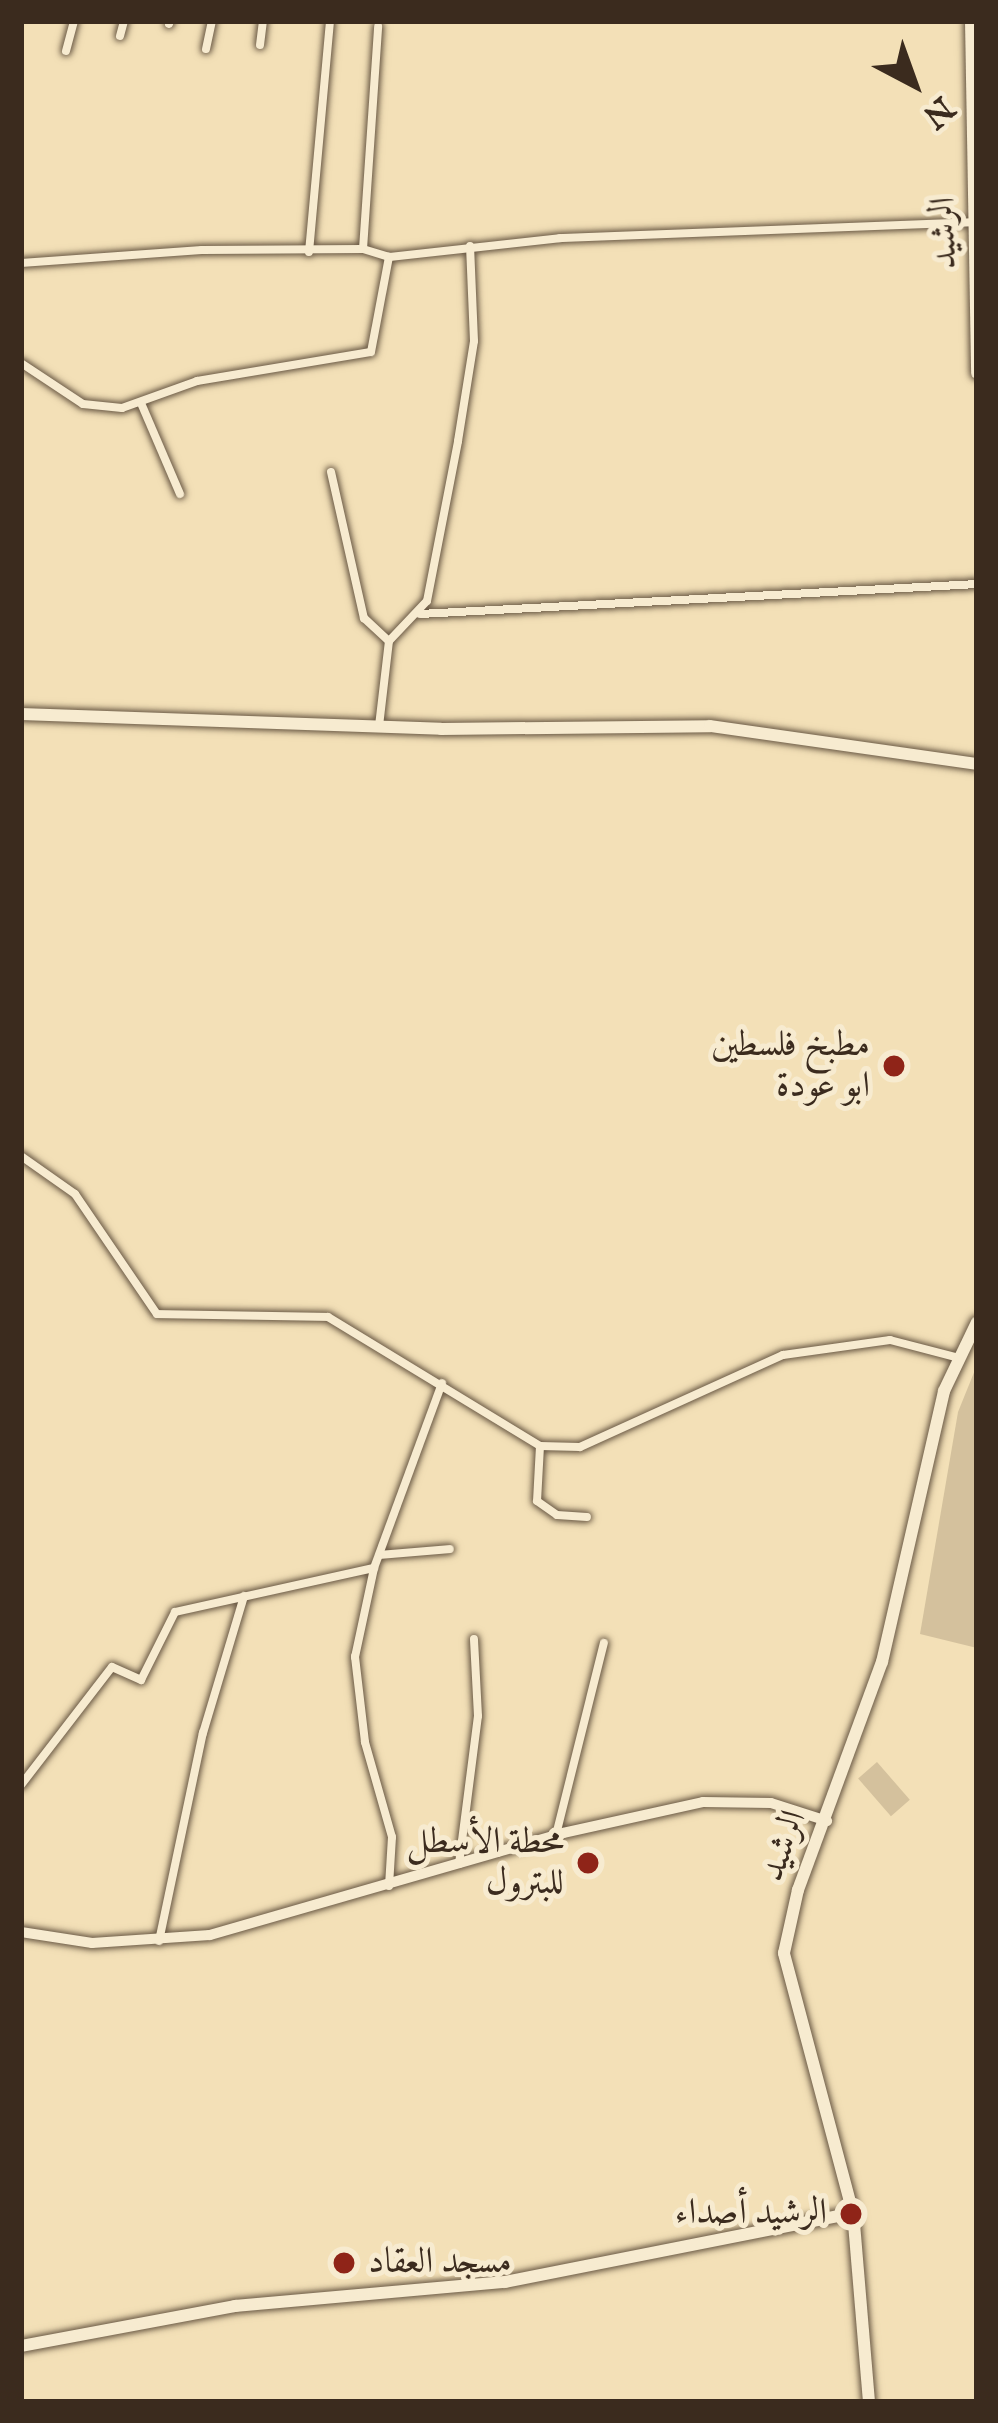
<!DOCTYPE html>
<meta charset="utf-8">
<style>
body{margin:0}
#map{position:relative;width:998px;height:2423px;overflow:hidden;background:#f3e0b7;font-family:"IM FELL English",Amiri,serif}
div>[style]{position:absolute}
.green>*{inset:0;background:#d4c19d;transform-origin:0 0}
.roads{filter:drop-shadow(0 0 3px #695844) drop-shadow(0 0 3px #695844)}
.minor>*{height:8px;margin:-4px;padding:0 4px;transform-origin:4px;border-radius:4px;background:#f7ebd0}
.tertiary>*{height:10px;margin:-5px;padding:0 5px;transform-origin:5px;border-radius:5px;background:#f7ebd0}
.secondary>*{height:12px;margin:-6px;padding:0 6px;transform-origin:6px;border-radius:6px;background:#f7ebd0}
.dots>*{width:33px;height:33px;translate:-50% -50%;box-sizing:border-box;border:6px solid #f7ebd0;border-radius:50%}
span{translate:-50% -50%;white-space:nowrap;text-align:center;line-height:1.15;-webkit-text-stroke:10px #f7ebd0;paint-order:stroke}
.street-label{font-size:36px;color:#3b2b1e}
.poi-label{font-size:36px;color:#3b2b1e}
.right{translate:-100% -50%;text-align:right}
.left{translate:0 -50%;text-align:left}
.frame{position:absolute;inset:0;border:24px solid #3b2b1e;pointer-events:none}
.north{position:absolute;left:854px;top:24px;width:120px;height:120px;-webkit-text-stroke:9px #f7ebd0;paint-order:stroke;rotate:139deg;font-size:33px;font-weight:700;line-height:48px;text-align:center;color:#3b2b1e}
.north::after{content:'';display:block;margin:auto;width:42px;height:54px;background:#3b2b1e;clip-path:polygon(50% 0,100% 100%,50% 72%,0 100%)}
</style>
<div id="map">
<div class="green">
<div style="clip-path:polygon(977px 1365px,977px 1648px,920px 1634px,958px 1412px)"></div>
<div style="left:877px;top:1762px;width:50px;height:25px;rotate:49deg"></div>
</div>
<div class="roads">
<div class="minor">
<div style="left:169px;top:24px;width:3px;rotate:-72deg"></div>
<div style="left:120px;top:36px;width:16px;rotate:-75deg"></div>
<div style="left:260px;top:45px;width:24px;rotate:-83deg"></div>
<div style="left:206px;top:49px;width:29px;rotate:-78deg"></div>
<div style="left:66px;top:51px;width:31px;rotate:-75deg"></div>
<div style="left:363px;top:249px;width:223px;rotate:-86.1deg"></div>
<div style="left:309px;top:252px;width:232px;rotate:-84.8deg"></div>
<div style="left:21px;top:263px;width:181px;rotate:-4.1deg"></div>
<div style="left:202px;top:250px;width:161px;rotate:-0.4deg"></div>
<div style="left:363px;top:249px;width:27px;rotate:17deg"></div>
<div style="left:21px;top:363px;width:74px;rotate:33.5deg"></div>
<div style="left:83px;top:404px;width:39px;rotate:6deg"></div>
<div style="left:122px;top:408px;width:80px;rotate:-19.8deg"></div>
<div style="left:197px;top:381px;width:176px;rotate:-9.5deg"></div>
<div style="left:371px;top:352px;width:97px;rotate:-79.3deg"></div>
<div style="left:389px;top:257px;width:172px;rotate:-6.3deg"></div>
<div style="left:560px;top:238px;width:415px;rotate:-2.2deg"></div>
<div style="left:141px;top:403px;width:99px;rotate:66.8deg"></div>
<div style="left:331px;top:472px;width:150px;rotate:77.3deg"></div>
<div style="left:364px;top:618px;width:34px;rotate:43deg"></div>
<div style="left:420px;top:614px;width:558px;rotate:-3.08deg"></div>
<div style="left:379px;top:726px;width:86px;rotate:-83.3deg"></div>
<div style="left:389px;top:641px;width:55px;rotate:-46.5deg"></div>
<div style="left:427px;top:601px;width:163px;rotate:-79deg"></div>
<div style="left:458px;top:441px;width:101px;rotate:-80.9deg"></div>
<div style="left:474px;top:341px;width:95px;rotate:-92.4deg"></div>
<div style="left:21px;top:1156px;width:66px;rotate:35.1deg"></div>
<div style="left:75px;top:1194px;width:145px;rotate:55.7deg"></div>
<div style="left:157px;top:1314px;width:171px;rotate:1deg"></div>
<div style="left:328px;top:1317px;width:248px;rotate:31.3deg"></div>
<div style="left:540px;top:1446px;width:40px;rotate:1.4deg"></div>
<div style="left:580px;top:1447px;width:223px;rotate:-24.4deg"></div>
<div style="left:783px;top:1355px;width:108px;rotate:-8deg"></div>
<div style="left:890px;top:1340px;width:71px;rotate:14.6deg"></div>
<div style="left:540px;top:1446px;width:55px;rotate:93.1deg"></div>
<div style="left:537px;top:1501px;width:24px;rotate:35deg"></div>
<div style="left:557px;top:1515px;width:30px;rotate:4deg"></div>
<div style="left:380px;top:1555px;width:70px;rotate:-4.9deg"></div>
<div style="left:21px;top:1785px;width:149px;rotate:-52.4deg"></div>
<div style="left:112px;top:1667px;width:32px;rotate:24deg"></div>
<div style="left:141px;top:1680px;width:76px;rotate:-63.4deg"></div>
<div style="left:175px;top:1612px;width:204px;rotate:-12.5deg"></div>
<div style="left:556px;top:1835px;width:198px;rotate:-76deg"></div>
<div style="left:459px;top:1864px;width:149px;rotate:-82.7deg"></div>
<div style="left:478px;top:1716px;width:77px;rotate:-93deg"></div>
<div style="left:389px;top:1886px;width:49px;rotate:-86.5deg"></div>
<div style="left:392px;top:1837px;width:99px;rotate:-105.9deg"></div>
<div style="left:365px;top:1742px;width:86px;rotate:-96.7deg"></div>
<div style="left:355px;top:1657px;width:91px;rotate:-77.9deg"></div>
<div style="left:374px;top:1568px;width:197px;rotate:-69.8deg"></div>
<div style="left:159px;top:1941px;width:213px;rotate:-78.1deg"></div>
<div style="left:203px;top:1733px;width:143px;rotate:-73.3deg"></div>
</div>
<div class="tertiary">
<div style="left:21px;top:1932px;width:72px;rotate:8.8deg"></div>
<div style="left:92px;top:1943px;width:118px;rotate:-3.9deg"></div>
<div style="left:210px;top:1935px;width:367px;rotate:-16.1deg"></div>
<div style="left:563px;top:1833px;width:143px;rotate:-12.5deg"></div>
<div style="left:703px;top:1802px;width:68px;rotate:0.8deg"></div>
<div style="left:771px;top:1803px;width:59px;rotate:17.8deg"></div>
</div>
<div class="secondary">
<div style="left:971px;top:21px;width:352px;rotate:89deg"></div>
<div style="left:21px;top:714px;width:420px;rotate:2deg"></div>
<div style="left:441px;top:729px;width:269px;rotate:-0.6deg"></div>
<div style="left:710px;top:726px;width:270px;rotate:8.1deg"></div>
<div style="left:21px;top:2346px;width:218px;rotate:-10.6deg"></div>
<div style="left:235px;top:2306px;width:271px;rotate:-5.1deg"></div>
<div style="left:505px;top:2282px;width:355px;rotate:-11.2deg"></div>
<div style="left:869px;top:2402px;width:190px;rotate:-94.8deg"></div>
<div style="left:853px;top:2213px;width:269px;rotate:-104.9deg"></div>
<div style="left:784px;top:1953px;width:65px;rotate:-77.5deg"></div>
<div style="left:798px;top:1890px;width:243px;rotate:-69.8deg"></div>
<div style="left:882px;top:1662px;width:278px;rotate:-77.1deg"></div>
<div style="left:944px;top:1391px;width:76px;rotate:-64.4deg"></div>
</div>
</div>
<div class="dots">
<div style="left:894px;top:1066px;background:#8f2418"></div>
<div style="left:588px;top:1863px;background:#8f2418"></div>
<div style="left:851px;top:2214px;background:#8f2418"></div>
<div style="left:344px;top:2263px;background:#8f2418"></div>
</div>
<div class="street-label">
<span style="left:945px;top:233px;rotate:-91deg">الرشيد</span>
<span style="left:784px;top:1846px;rotate:-69deg">الرشيد</span>
</div>
<div class="poi-label">
<span class="right" style="left:870px;top:1066px">مطبخ فلسطين<br>ابو عودة</span>
<span class="right" style="left:564px;top:1863px">محطة الأسطل<br>للبترول</span>
<span class="right" style="left:827px;top:2214px">الرشيد أصداء</span>
<span class="left" style="left:368px;top:2263px">مسجد العقاد</span>
</div>
<div class="frame"></div>
<div class="north">N</div>
</div>
